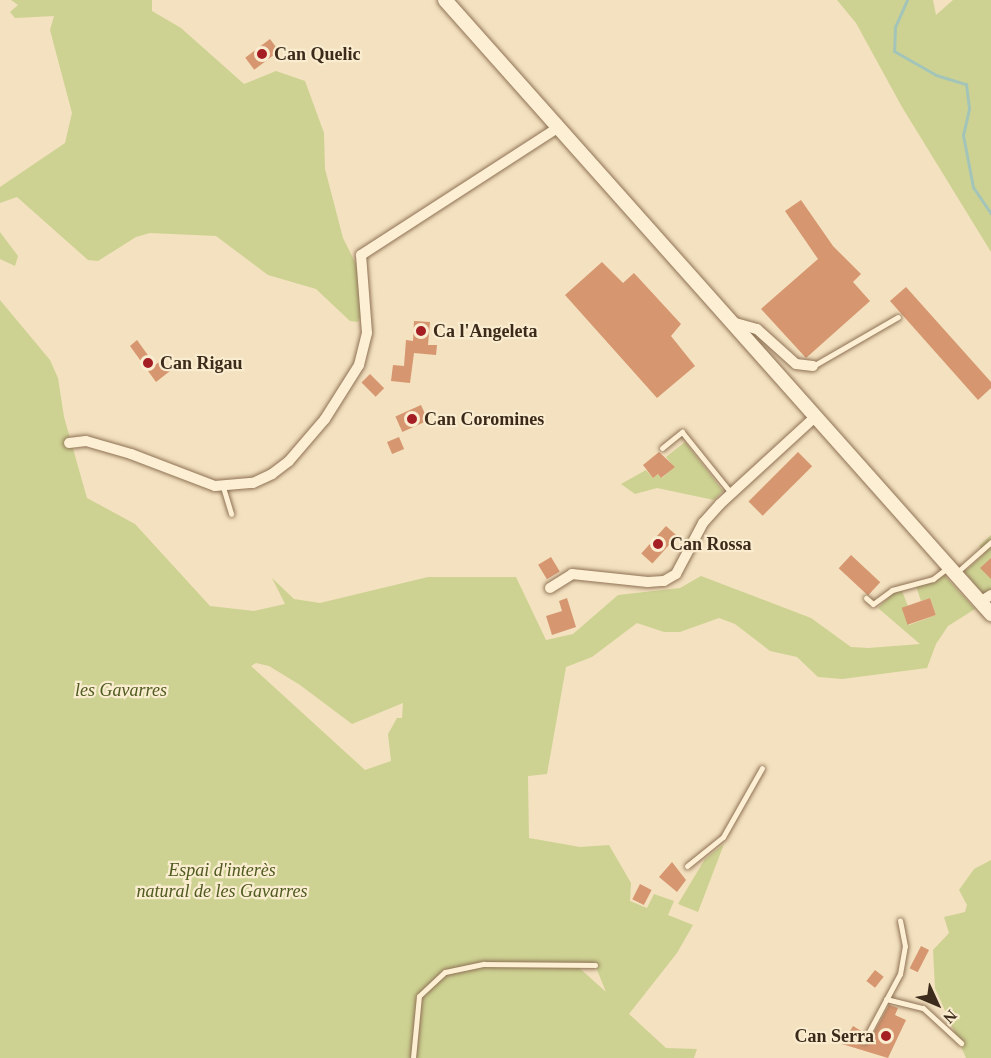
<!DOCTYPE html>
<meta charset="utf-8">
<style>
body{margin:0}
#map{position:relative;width:991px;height:1058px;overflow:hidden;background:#f3e1bf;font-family:"Times New Roman",serif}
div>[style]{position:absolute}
.green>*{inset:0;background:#cdd292}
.stream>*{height:3px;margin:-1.5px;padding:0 1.5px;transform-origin:1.5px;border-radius:1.5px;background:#a3c4b9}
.building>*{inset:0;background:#d69670;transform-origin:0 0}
.roads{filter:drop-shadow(0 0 2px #8e7155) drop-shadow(0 0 2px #8e7155)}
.service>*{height:5px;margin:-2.5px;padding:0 2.5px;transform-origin:2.5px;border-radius:2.5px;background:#fdefd3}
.minor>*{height:10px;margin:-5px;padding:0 5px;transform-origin:5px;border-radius:5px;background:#fdefd3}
.secondary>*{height:14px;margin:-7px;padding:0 7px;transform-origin:7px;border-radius:7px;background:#fdefd3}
.dots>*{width:16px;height:16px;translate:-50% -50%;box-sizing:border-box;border:3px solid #f9eccf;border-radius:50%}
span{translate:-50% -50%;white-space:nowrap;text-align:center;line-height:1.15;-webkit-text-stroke:4.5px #f9eccf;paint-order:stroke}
.poi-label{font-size:18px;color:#3c2a1b;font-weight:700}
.left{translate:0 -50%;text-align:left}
.right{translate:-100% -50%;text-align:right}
.park-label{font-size:18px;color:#4e5a1f;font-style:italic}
.north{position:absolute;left:907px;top:974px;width:60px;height:60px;-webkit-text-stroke:4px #f9eccf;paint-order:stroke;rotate:134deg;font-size:16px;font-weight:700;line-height:24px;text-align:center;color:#3c2a1b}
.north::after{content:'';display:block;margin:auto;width:21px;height:27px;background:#3c2a1b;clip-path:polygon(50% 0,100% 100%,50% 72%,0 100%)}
</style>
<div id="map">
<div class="green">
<div style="clip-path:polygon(11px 0,152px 0,152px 11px,181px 28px,244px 84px,276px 71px,305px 81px,324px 133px,325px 169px,343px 238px,357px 266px,362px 314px,358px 322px,350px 321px,316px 289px,268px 275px,216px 236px,150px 233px,136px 237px,98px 261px,88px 260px,17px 197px,0 203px,0 187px,65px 143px,72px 113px,50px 30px,54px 16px,15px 18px,10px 12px,18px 5px)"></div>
<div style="clip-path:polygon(837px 0,933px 0,936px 15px,953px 0,991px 0,991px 252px,902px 107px,856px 23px)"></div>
<div style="clip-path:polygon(0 232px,18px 256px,15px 266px,0 259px)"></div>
<div style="clip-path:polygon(evenodd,0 300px,50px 360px,58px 378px,64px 417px,87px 498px,135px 524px,210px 606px,254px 611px,285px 604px,272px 578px,294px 599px,320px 603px,428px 577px,516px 577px,546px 640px,573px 634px,618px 595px,680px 588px,701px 576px,811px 618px,851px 647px,868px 648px,920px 644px,878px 608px,893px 593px,902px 591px,908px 606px,903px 608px,909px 625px,936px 615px,930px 598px,921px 601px,916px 586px,944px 575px,975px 609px,948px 626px,936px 644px,927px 668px,842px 679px,818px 677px,797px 657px,770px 651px,735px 624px,719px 618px,680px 632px,664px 632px,637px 623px,592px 657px,566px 667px,547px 774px,528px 776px,529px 838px,580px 847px,609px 845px,631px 883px,630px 901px,647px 908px,654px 894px,674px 901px,668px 915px,693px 925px,677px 953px,629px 1014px,666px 1048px,697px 1049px,694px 1058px,0 1058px,0 300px,256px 663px,269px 666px,300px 685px,352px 724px,403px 703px,402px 718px,397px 718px,388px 734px,391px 761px,365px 770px,251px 666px,256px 663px,0 300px,575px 964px,595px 965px,606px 992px,575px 964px)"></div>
<div style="clip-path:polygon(685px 442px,723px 491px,714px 500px,657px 488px,635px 494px,621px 484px,646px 470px,653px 478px,658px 474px,662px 478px,674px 467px,666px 457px)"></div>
<div style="clip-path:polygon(991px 535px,991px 595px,987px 598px,964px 572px,985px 553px,979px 546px)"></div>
<div style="clip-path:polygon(724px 844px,698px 912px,678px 904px,705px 859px)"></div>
<div style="clip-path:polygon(991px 860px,991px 1058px,966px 1058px,935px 988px,933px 950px,949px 933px,944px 917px,965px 912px,967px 905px,959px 890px,974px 869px)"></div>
</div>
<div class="stream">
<div style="left:907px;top:0;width:30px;rotate:114deg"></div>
<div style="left:895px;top:27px;width:24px;rotate:92deg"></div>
<div style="left:894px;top:51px;width:48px;rotate:29.7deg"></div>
<div style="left:936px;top:75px;width:31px;rotate:17deg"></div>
<div style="left:966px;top:84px;width:25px;rotate:83deg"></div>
<div style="left:969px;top:109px;width:27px;rotate:103deg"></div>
<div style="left:963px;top:135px;width:53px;rotate:79.1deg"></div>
<div style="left:973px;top:187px;width:32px;rotate:56deg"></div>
</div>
<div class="building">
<div style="left:270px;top:39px;width:15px;height:31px;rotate:53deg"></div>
<div style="clip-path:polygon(801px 200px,833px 246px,861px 274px,853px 282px,870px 301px,806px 358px,761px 309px,818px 259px,785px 211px)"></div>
<div style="clip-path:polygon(602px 262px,623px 283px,634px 273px,681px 324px,671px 336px,695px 366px,657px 398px,565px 295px)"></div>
<div style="clip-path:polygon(906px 287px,991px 382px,991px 388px,978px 400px,890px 301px)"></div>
<div style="clip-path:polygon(414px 321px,430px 322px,428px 345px,437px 345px,436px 355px,414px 353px,410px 383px,391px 381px,393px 365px,404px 366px,406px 340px,413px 341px)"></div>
<div style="clip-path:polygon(137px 340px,155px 365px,162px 360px,170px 371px,156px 382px,130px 346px)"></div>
<div style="left:370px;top:374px;width:20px;height:12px;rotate:45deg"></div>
<div style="left:421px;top:405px;width:17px;height:28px;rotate:66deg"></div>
<div style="left:399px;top:437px;width:13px;height:13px;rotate:67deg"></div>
<div style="clip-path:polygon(659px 452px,675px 467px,661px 478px,658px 474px,653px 478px,643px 465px)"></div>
<div style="left:798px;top:452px;width:20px;height:70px;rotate:45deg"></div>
<div style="left:666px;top:526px;width:15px;height:37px;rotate:42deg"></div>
<div style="left:851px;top:555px;width:40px;height:18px;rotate:43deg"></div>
<div style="left:551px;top:557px;width:17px;height:15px;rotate:59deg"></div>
<div style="clip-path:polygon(991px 558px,991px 579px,980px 568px)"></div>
<div style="clip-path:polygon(567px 598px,576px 627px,552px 635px,546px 616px,562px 611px,559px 601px)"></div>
<div style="left:930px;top:598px;width:18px;height:30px;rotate:71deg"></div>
<div style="clip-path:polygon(672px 862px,686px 880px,677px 892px,659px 877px)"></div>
<div style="left:640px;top:884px;width:13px;height:17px;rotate:27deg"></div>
<div style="left:921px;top:946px;width:9px;height:25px;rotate:27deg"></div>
<div style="left:875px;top:970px;width:11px;height:14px;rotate:38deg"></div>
<div style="clip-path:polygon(889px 1005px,898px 1008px,895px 1015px,906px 1020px,888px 1058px,842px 1044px,853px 1026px,863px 1032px,860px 1044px,867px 1045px)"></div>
</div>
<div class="roads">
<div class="service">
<div style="left:813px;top:366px;width:98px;rotate:-30deg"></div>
<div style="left:662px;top:448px;width:26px;rotate:-39deg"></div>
<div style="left:682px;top:432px;width:78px;rotate:51.2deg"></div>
<div style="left:223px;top:487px;width:28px;rotate:73deg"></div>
<div style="left:956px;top:573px;width:47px;rotate:-41.5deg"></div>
<div style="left:866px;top:598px;width:9px;rotate:41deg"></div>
<div style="left:873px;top:604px;width:24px;rotate:-36deg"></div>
<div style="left:892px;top:590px;width:42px;rotate:-15deg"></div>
<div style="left:933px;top:579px;width:18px;rotate:-38deg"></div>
<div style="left:687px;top:866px;width:46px;rotate:-38.9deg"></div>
<div style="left:723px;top:837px;width:79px;rotate:-60.5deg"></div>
<div style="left:886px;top:999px;width:38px;rotate:14deg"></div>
<div style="left:923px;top:1008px;width:52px;rotate:42.6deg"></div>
<div style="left:864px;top:1041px;width:76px;rotate:-61.8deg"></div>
<div style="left:900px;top:974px;width:28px;rotate:-80deg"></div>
<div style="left:905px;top:946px;width:26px;rotate:-101deg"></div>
<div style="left:413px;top:1058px;width:62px;rotate:-84.5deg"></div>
<div style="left:419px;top:996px;width:35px;rotate:-43deg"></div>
<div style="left:445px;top:972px;width:40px;rotate:-12deg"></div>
<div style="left:484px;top:964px;width:111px;rotate:0.5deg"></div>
</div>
<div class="minor">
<div style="left:732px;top:322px;width:26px;rotate:16deg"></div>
<div style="left:757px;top:329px;width:52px;rotate:41.9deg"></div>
<div style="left:796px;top:364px;width:17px;rotate:7deg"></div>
<div style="left:69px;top:443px;width:17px;rotate:-7deg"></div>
<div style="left:86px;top:441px;width:47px;rotate:16.1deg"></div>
<div style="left:131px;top:454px;width:90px;rotate:20.9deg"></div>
<div style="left:215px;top:486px;width:38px;rotate:-5deg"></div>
<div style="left:253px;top:483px;width:21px;rotate:-25deg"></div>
<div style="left:272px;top:474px;width:21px;rotate:-37deg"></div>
<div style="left:289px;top:461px;width:55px;rotate:-49.4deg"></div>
<div style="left:325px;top:419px;width:64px;rotate:-57.8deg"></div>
<div style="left:359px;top:365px;width:33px;rotate:-76deg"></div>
<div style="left:367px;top:333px;width:78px;rotate:-94.4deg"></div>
<div style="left:361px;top:255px;width:236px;rotate:-32.9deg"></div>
<div style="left:550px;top:588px;width:26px;rotate:-32deg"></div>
<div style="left:572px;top:574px;width:76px;rotate:6deg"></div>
<div style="left:648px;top:582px;width:16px;rotate:-4deg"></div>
<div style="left:664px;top:581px;width:14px;rotate:-30deg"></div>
<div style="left:676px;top:574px;width:58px;rotate:-62.1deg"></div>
<div style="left:703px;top:523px;width:25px;rotate:-48deg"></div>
<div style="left:720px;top:504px;width:129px;rotate:-42.5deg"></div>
<div style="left:980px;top:602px;width:13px;rotate:-32deg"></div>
</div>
<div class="secondary">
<div style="left:445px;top:0;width:822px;rotate:48.35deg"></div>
</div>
</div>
<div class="dots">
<div style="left:262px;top:54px;background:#a41e24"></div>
<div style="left:421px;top:331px;background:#a41e24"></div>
<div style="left:148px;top:363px;background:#a41e24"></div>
<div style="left:412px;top:419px;background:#a41e24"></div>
<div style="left:658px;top:544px;background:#a41e24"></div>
<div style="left:886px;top:1036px;background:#a41e24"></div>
</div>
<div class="poi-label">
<span class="left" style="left:274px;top:54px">Can Quelic</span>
<span class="left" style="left:433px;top:331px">Ca l'Angeleta</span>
<span class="left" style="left:160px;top:363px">Can Rigau</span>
<span class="left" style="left:424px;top:419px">Can Coromines</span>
<span class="left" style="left:670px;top:544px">Can Rossa</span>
<span class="right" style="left:874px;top:1036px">Can Serra</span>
</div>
<div class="park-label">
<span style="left:121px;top:690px">les Gavarres</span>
<span style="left:222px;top:881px">Espai d'interès<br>natural de les Gavarres</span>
</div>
<div class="north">N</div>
</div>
